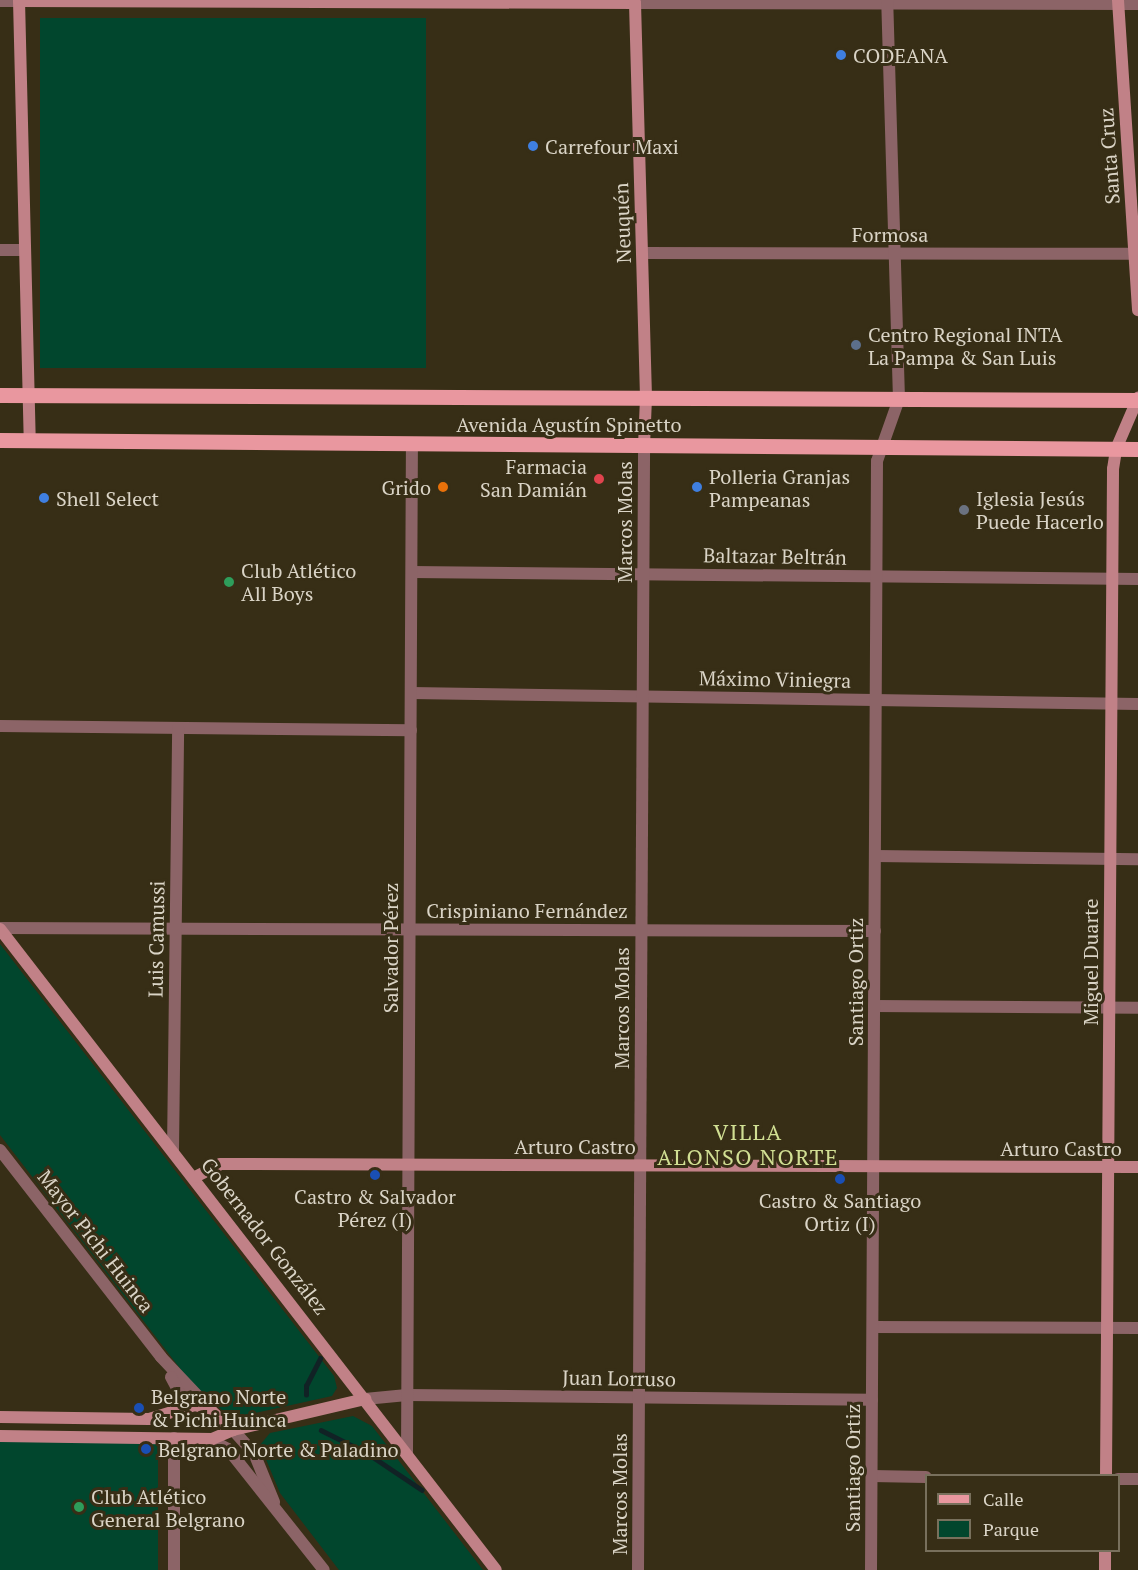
<!DOCTYPE html>
<meta charset="utf-8">
<style>
body{margin:0}
#map{position:relative;width:1138px;height:1570px;overflow:hidden;background:#372e16;font-family:"PT Serif",serif}
div>[style]{position:absolute}
.green>*{inset:0;background:#01462d;transform-origin:0 0}
.stream>*{height:4.5px;margin:-2.25px;padding:0 2.25px;transform-origin:2.25px;border-radius:2.25px;background:#112225}
.street>*{height:12px;margin:-6px;padding:0 6px;transform-origin:6px;border-radius:6px;background:#8c6467}
.secondary>*{height:12px;margin:-6px;padding:0 6px;transform-origin:6px;border-radius:6px;background:#c18187}
.primary>*{height:15px;margin:-7.5px;padding:0 7.5px;transform-origin:7.5px;border-radius:7.5px;background:#e9979f}
.dots>*{width:16px;height:16px;translate:-50% -50%;box-sizing:border-box;border:3px solid #372e16;border-radius:50%}
span{translate:-50% -50%;white-space:nowrap;text-align:center;line-height:1.15;-webkit-text-stroke:6px #372e16;paint-order:stroke}
.poi-label{font-size:20px;color:#dad4c6}
.left{translate:0 -50%;text-align:left}
.right{translate:-100% -50%;text-align:right}
.street-label{font-size:20px;color:#dad4c6}
.quarter-label{font-size:22px;color:#d1df93;letter-spacing:1.5px}
.legend{position:absolute;left:925px;top:1474px;width:195px;height:78px;box-sizing:border-box;background:#372e16;border:2px solid #78705c;margin:0;padding:8px 10px;list-style:none;font-size:18px;color:#dad4c6}
.legend li{display:flex;align-items:center;gap:12px;height:30px}
.legend b{width:30px;border:2px solid #78705c}
</style>
<div id="map">
<div class="green">
<div style="left:40px;top:18px;width:386px;height:350px"></div>
<div style="clip-path:polygon(0 944px,334px 1376px,337px 1388px,332px 1396px,241px 1416px,224px 1412px,189px 1380px,0 1135px)"></div>
<div style="clip-path:polygon(353px 1416px,372px 1426px,483px 1570px,339px 1570px,280px 1493px,260px 1445px,270px 1433px)"></div>
<div style="left:0;top:1442px;width:158px;height:128px"></div>
</div>
<div class="stream">
<div style="left:306px;top:1395px;width:9px;rotate:-90deg"></div>
<div style="left:306px;top:1386px;width:31px;rotate:-63deg"></div>
<div style="left:321px;top:1430px;width:51px;rotate:26.6deg"></div>
<div style="left:367px;top:1453px;width:66px;rotate:33.9deg"></div>
</div>
<div class="street">
<div style="left:635px;top:0;width:3px;rotate:90deg"></div>
<div style="left:635px;top:3px;width:503px;rotate:0.11deg"></div>
<div style="left:0;top:1px;width:19px"></div>
<div style="left:0;top:250px;width:25px"></div>
<div style="left:642px;top:253px;width:496px;rotate:0.1deg"></div>
<div style="left:412px;top:572px;width:726px;rotate:0.55deg"></div>
<div style="left:411px;top:693px;width:727px;rotate:0.87deg"></div>
<div style="left:0;top:726px;width:411px;rotate:0.6deg"></div>
<div style="left:875px;top:856px;width:263px;rotate:0.7deg"></div>
<div style="left:0;top:928px;width:875px;rotate:0.2deg"></div>
<div style="left:874px;top:1006px;width:264px;rotate:0.4deg"></div>
<div style="left:0;top:1150px;width:262px;rotate:52.1deg"></div>
<div style="left:161px;top:1357px;width:74px;rotate:46.6deg"></div>
<div style="left:173px;top:1150px;width:422px;rotate:-89.3deg"></div>
<div style="left:873px;top:1327px;width:265px;rotate:0.2deg"></div>
<div style="left:171px;top:1377px;width:19px;rotate:62deg"></div>
<div style="left:180px;top:1394px;width:17px;rotate:107deg"></div>
<div style="left:365px;top:1399px;width:42px;rotate:-5.4deg"></div>
<div style="left:407px;top:1395px;width:465px;rotate:0.6deg"></div>
<div style="left:233px;top:1430px;width:31px;rotate:48deg"></div>
<div style="left:254px;top:1453px;width:53px;rotate:67.8deg"></div>
<div style="left:209px;top:1439px;width:21px;rotate:28deg"></div>
<div style="left:228px;top:1449px;width:154px;rotate:51.6deg"></div>
<div style="left:407px;top:1453px;width:1009px;rotate:-89.72deg"></div>
<div style="left:872px;top:1476px;width:54px;rotate:1.1deg"></div>
<div style="left:1118px;top:1479px;width:20px"></div>
<div style="left:174px;top:1570px;width:132px;rotate:-90deg"></div>
<div style="left:638px;top:1570px;width:1125px;rotate:-89.69deg"></div>
<div style="left:871px;top:1570px;width:1109px;rotate:-89.69deg"></div>
<div style="left:877px;top:461px;width:66px;rotate:-70.5deg"></div>
<div style="left:899px;top:399px;width:399px;rotate:-91.7deg"></div>
</div>
<div class="secondary">
<div style="left:19px;top:0;width:441px;rotate:88.6deg"></div>
<div style="left:1118px;top:0;width:311px;rotate:86.3deg"></div>
<div style="left:19px;top:1px;width:616px;rotate:0.19deg"></div>
<div style="left:635px;top:3px;width:395px;rotate:88.4deg"></div>
<div style="left:646px;top:398px;width:47px;rotate:92.4deg"></div>
<div style="left:0;top:929px;width:810px;rotate:52.27deg"></div>
<div style="left:195px;top:1177px;width:28px;rotate:-27deg"></div>
<div style="left:220px;top:1164px;width:918px;rotate:0.19deg"></div>
<div style="left:0;top:1417px;width:149px;rotate:0.8deg"></div>
<div style="left:149px;top:1419px;width:48px;rotate:-16.9deg"></div>
<div style="left:195px;top:1405px;width:15px;rotate:16deg"></div>
<div style="left:209px;top:1409px;width:32px;rotate:41deg"></div>
<div style="left:0;top:1436px;width:212px;rotate:0.8deg"></div>
<div style="left:212px;top:1439px;width:23px;rotate:-23deg"></div>
<div style="left:233px;top:1430px;width:136px;rotate:-13.2deg"></div>
<div style="left:1106px;top:1476px;width:1007px;rotate:-89.6deg"></div>
<div style="left:1113px;top:469px;width:20px;rotate:-81deg"></div>
<div style="left:1116px;top:449px;width:56px;rotate:-66.7deg"></div>
<div style="left:1105px;top:1570px;width:20px;rotate:-90deg"></div>
</div>
<div class="primary">
<div style="left:0;top:395px;width:1138px;rotate:0.25deg"></div>
<div style="left:0;top:440px;width:1138px;rotate:0.45deg"></div>
</div>
<div class="dots">
<div style="left:841px;top:55px;background:#3f7fe0"></div>
<div style="left:533px;top:146px;background:#3f7fe0"></div>
<div style="left:856px;top:345px;background:#5c6f8a"></div>
<div style="left:599px;top:479px;background:#e0444e"></div>
<div style="left:443px;top:487px;background:#e8710a"></div>
<div style="left:697px;top:487px;background:#3f7fe0"></div>
<div style="left:44px;top:498px;background:#3f7fe0"></div>
<div style="left:964px;top:510px;background:#6b7280"></div>
<div style="left:229px;top:582px;background:#2e9e5b"></div>
<div style="left:375px;top:1175px;background:#1a4fb4"></div>
<div style="left:840px;top:1179px;background:#1a4fb4"></div>
<div style="left:139px;top:1408px;background:#1a4fb4"></div>
<div style="left:146px;top:1449px;background:#1a4fb4"></div>
<div style="left:79px;top:1507px;background:#2e9e5b"></div>
</div>
<div class="poi-label">
<span class="left" style="left:853px;top:55px">CODEANA</span>
<span class="left" style="left:545px;top:146px">Carrefour Maxi</span>
<span class="left" style="left:868px;top:346px">Centro Regional INTA<br>La Pampa &amp; San Luis</span>
<span class="right" style="left:587px;top:478px">Farmacia<br>San Damián</span>
<span class="left" style="left:709px;top:488px">Polleria Granjas<br>Pampeanas</span>
<span class="right" style="left:431px;top:487px">Grido</span>
<span class="left" style="left:56px;top:498px">Shell Select</span>
<span class="left" style="left:976px;top:510px">Iglesia Jesús<br>Puede Hacerlo</span>
<span class="left" style="left:241px;top:582px">Club Atlético<br>All Boys</span>
<span style="left:375px;top:1208px">Castro &amp; Salvador<br>Pérez (I)</span>
<span style="left:840px;top:1212px">Castro &amp; Santiago<br>Ortiz (I)</span>
<span class="left" style="left:151px;top:1408px">Belgrano Norte<br>&amp; Pichi Huinca</span>
<span class="left" style="left:158px;top:1449px">Belgrano Norte &amp; Paladino</span>
<span class="left" style="left:91px;top:1508px">Club Atlético<br>General Belgrano</span>
</div>
<div class="street-label">
<span style="left:1109px;top:156px;rotate:-94deg">Santa Cruz</span>
<span style="left:622px;top:223px;rotate:-92deg">Neuquén</span>
<span style="left:890px;top:234px">Formosa</span>
<span style="left:569px;top:424px">Avenida Agustín Spinetto</span>
<span style="left:624px;top:522px;rotate:-90deg">Marcos Molas</span>
<span style="left:775px;top:556px;rotate:1deg">Baltazar Beltrán</span>
<span style="left:775px;top:679px;rotate:1deg">Máximo Viniegra</span>
<span style="left:527px;top:910px">Crispiniano Fernández</span>
<span style="left:156px;top:939px;rotate:-89deg">Luis Camussi</span>
<span style="left:390px;top:948px;rotate:-90deg">Salvador Pérez</span>
<span style="left:1090px;top:962px;rotate:-90deg">Miguel Duarte</span>
<span style="left:855px;top:982px;rotate:-90deg">Santiago Ortiz</span>
<span style="left:621px;top:1008px;rotate:-90deg">Marcos Molas</span>
<span style="left:575px;top:1146px">Arturo Castro</span>
<span style="left:1061px;top:1148px">Arturo Castro</span>
<span style="left:265px;top:1236px;rotate:52deg">Gobernador González</span>
<span style="left:96px;top:1241px;rotate:52deg">Mayor Pichi Huinca</span>
<span style="left:619px;top:1378px;rotate:1deg">Juan Lorruso</span>
<span style="left:852px;top:1468px;rotate:-90deg">Santiago Ortiz</span>
<span style="left:619px;top:1494px;rotate:-90deg">Marcos Molas</span>
</div>
<div class="quarter-label">
<span style="left:748px;top:1144px">VILLA<br>ALONSO NORTE</span>
</div>
<ul class="legend">
<li><b style="height:8px;background:#e9979f"></b>Calle</li>
<li><b style="height:16px;background:#01462d"></b>Parque</li>
</ul>
</div>
